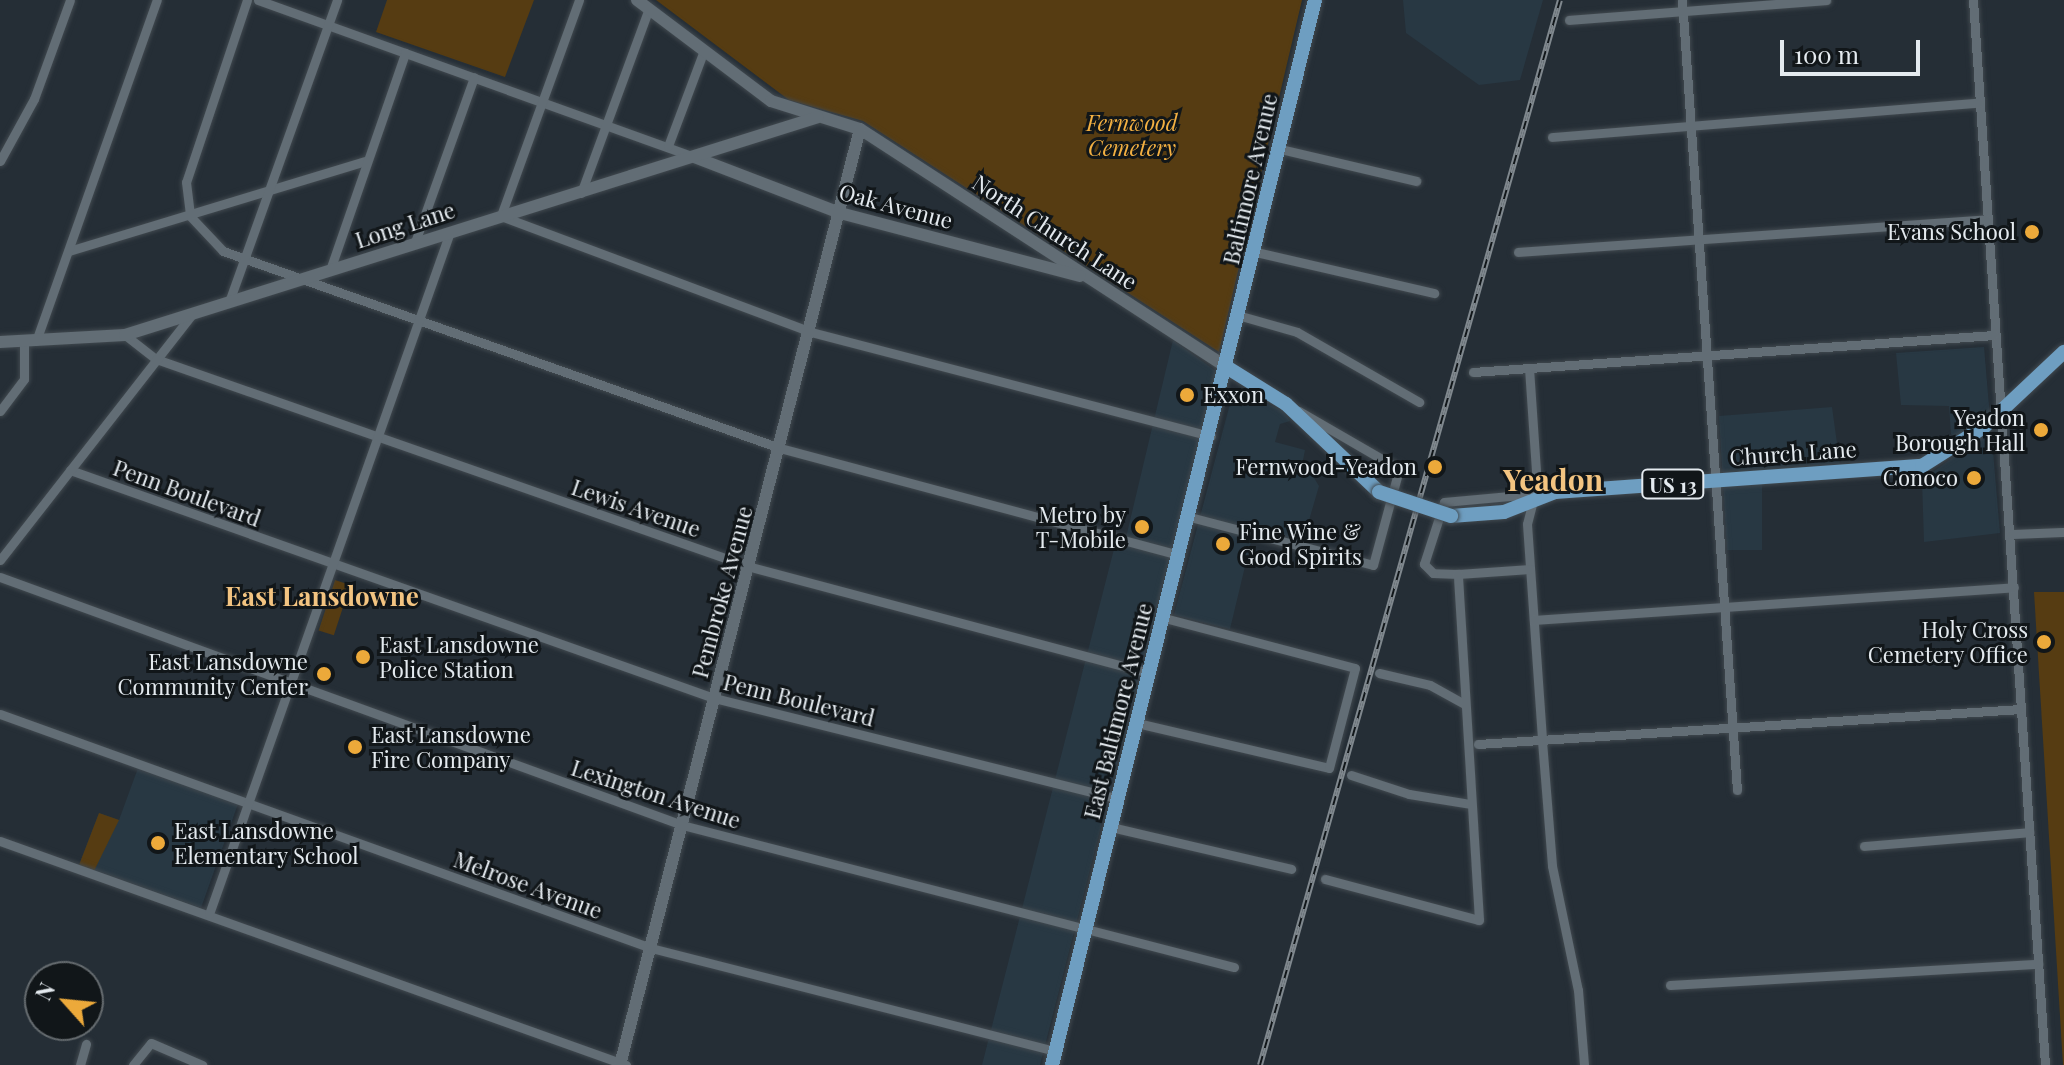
<!DOCTYPE html>
<style>
body{margin:0}
#map{position:relative;width:2064px;height:1065px;overflow:hidden;background:#252e36;font-family:"Playfair Display",serif}
div>[style]{position:absolute}
.built>*{inset:0;background:#283843}
.green>*{inset:0;background:#563c12;transform-origin:0 0}
.roads{filter:drop-shadow(0 0 2px #41494f) drop-shadow(0 0 2px #41494f)}
.street>*{height:9px;margin:-4.5px;padding:0 4.5px;transform-origin:4.5px;border-radius:4.5px;background:#626d75}
.secondary>*{height:12px;margin:-6px;padding:0 6px;transform-origin:6px;border-radius:6px;background:#626d75}
.primary>*{height:14px;margin:-7px;padding:0 7px;transform-origin:7px;border-radius:7px;background:#6e9ec1}
.rail>*{height:6px;margin-top:-3px;transform-origin:0;background:repeating-linear-gradient(90deg,#111619 0 9px,#80888e 0 18px);box-sizing:border-box;border-block:2px solid #80888e}
.bridges{filter:drop-shadow(0 0 2px #41494f) drop-shadow(0 0 2px #41494f)}
.primary-bridge>*{height:14px;margin:-7px;padding:0 7px;transform-origin:7px;border-radius:7px;background:#6e9ec1}
.dots>*{width:22px;height:22px;translate:-50% -50%;box-sizing:border-box;border:4px solid #111619;border-radius:50%}
span{translate:-50% -50%;white-space:nowrap;text-align:center;line-height:1.15;-webkit-text-stroke:6px #111619;paint-order:stroke}
.shield-label span{padding:2px 6px;background:#111619;border:2px solid;border-radius:6px;-webkit-text-stroke-width:0}
.shield-label{font-size:20px;color:#e4eaef;font-weight:700}
.park-label{font-size:22px;color:#f3b042;font-style:italic}
.street-label{font-size:22px;color:#e4eaef}
.poi-label{font-size:22px;color:#e4eaef}
.right{translate:-100% -50%;text-align:right}
.left{translate:0 -50%;text-align:left}
.quarter-label{font-size:26px;color:#f3c481;font-weight:700}
.district-label{font-size:30px;color:#f3c481;font-weight:700}
.north{position:absolute;left:24px;top:961px;width:80px;height:80px;box-sizing:border-box;background:#111619;border:2px solid #656b6f;border-radius:50%;rotate:297deg;font-size:22px;font-weight:700;line-height:32px;text-align:center;color:#e4eaef}
.north::after{content:'';display:block;margin:auto;width:28px;height:36px;background:#eca93a;clip-path:polygon(50% 0,100% 100%,50% 72%,0 100%)}
.scale{position:absolute;left:1780px;top:40px;width:140px;height:36px;box-sizing:border-box;border:4px solid #e4eaef;border-top:0;padding-left:10px;font-size:24px;line-height:28px;white-space:nowrap;color:#e4eaef;-webkit-text-stroke:6px #111619;paint-order:stroke}
</style>
<div id="map">
<div class="built">
<div style="clip-path:polygon(1403px 0,1543px 0,1520px 80px,1479px 85px,1406px 33px)"></div>
<div style="clip-path:polygon(1173px 340px,1217px 372px,1040px 1065px,982px 1065px,1114px 549px,1123px 550px)"></div>
<div style="clip-path:polygon(1984px 347px,2000px 533px,1924px 542px,1922px 480px,1963px 450px,1951px 434px,1949px 406px,1901px 405px,1896px 353px)"></div>
<div style="clip-path:polygon(1242px 394px,1282px 410px,1290px 421px,1280px 424px,1275px 442px,1305px 450px,1303px 460px,1319px 486px,1303px 541px,1254px 529px,1230px 629px,1174px 615px,1231px 400px)"></div>
<div style="clip-path:polygon(1832px 407px,1840px 465px,1762px 472px,1762px 550px,1727px 550px,1719px 416px)"></div>
<div style="clip-path:polygon(138px 768px,238px 804px,201px 908px,79px 865px,99px 813px,119px 820px)"></div>
</div>
<div class="green">
<div style="clip-path:polygon(387px 0,534px 0,505px 77px,376px 32px)"></div>
<div style="clip-path:polygon(656px 0,1302px 0,1219px 352px,863px 121px,789px 100px)"></div>
<div style="left:335px;top:580px;width:16px;height:53px;rotate:18deg"></div>
<div style="clip-path:polygon(2034px 592px,2064px 592px,2064px 1065px,2063px 1065px)"></div>
<div style="clip-path:polygon(99px 813px,119px 820px,94px 871px,79px 865px)"></div>
</div>
<div class="roads">
<div class="street">
<div style="left:247px;top:0;width:192px;rotate:108.5deg"></div>
<div style="left:186px;top:182px;width:34px;rotate:83deg"></div>
<div style="left:190px;top:216px;width:48px;rotate:46.7deg"></div>
<div style="left:223px;top:251px;width:591px;rotate:19.48deg"></div>
<div style="left:780px;top:448px;width:413px;rotate:15deg"></div>
<div style="left:258px;top:0;width:463px;rotate:19.8deg"></div>
<div style="left:579px;top:0;width:230px;rotate:109.9deg"></div>
<div style="left:501px;top:216px;width:331px;rotate:20.5deg"></div>
<div style="left:811px;top:332px;width:413px;rotate:14.6deg"></div>
<div style="left:1682px;top:0;width:792px;rotate:86.02deg"></div>
<div style="left:1973px;top:0;width:1067px;rotate:86.13deg"></div>
<div style="left:1569px;top:20px;width:258px;rotate:-4.4deg"></div>
<div style="left:1552px;top:137px;width:428px;rotate:-4.6deg"></div>
<div style="left:668px;top:146px;width:103px;rotate:-69.4deg"></div>
<div style="left:1280px;top:149px;width:140px;rotate:13.2deg"></div>
<div style="left:0;top:161px;width:71px;rotate:-61.3deg"></div>
<div style="left:34px;top:99px;width:105px;rotate:-70deg"></div>
<div style="left:581px;top:193px;width:197px;rotate:-69.8deg"></div>
<div style="left:415px;top:242px;width:175px;rotate:-70.3deg"></div>
<div style="left:69px;top:251px;width:309px;rotate:-16.9deg"></div>
<div style="left:1256px;top:252px;width:183px;rotate:13deg"></div>
<div style="left:1518px;top:252px;width:470px;rotate:-4deg"></div>
<div style="left:330px;top:270px;width:230px;rotate:-70.9deg"></div>
<div style="left:230px;top:299px;width:318px;rotate:-70.3deg"></div>
<div style="left:1241px;top:316px;width:58px;rotate:15.9deg"></div>
<div style="left:1297px;top:332px;width:141px;rotate:29.8deg"></div>
<div style="left:125px;top:335px;width:39px;rotate:38deg"></div>
<div style="left:156px;top:359px;width:630px;rotate:19.27deg"></div>
<div style="left:751px;top:567px;width:413px;rotate:14.9deg"></div>
<div style="left:36px;top:341px;width:362px;rotate:-70.5deg"></div>
<div style="left:1529px;top:368px;width:117px;rotate:86.1deg"></div>
<div style="left:1537px;top:485px;width:40px;rotate:104.4deg"></div>
<div style="left:1527px;top:524px;width:218px;rotate:86deg"></div>
<div style="left:1542px;top:741px;width:125px;rotate:85.4deg"></div>
<div style="left:1552px;top:866px;width:127px;rotate:78.2deg"></div>
<div style="left:1578px;top:990px;width:75px;rotate:85.4deg"></div>
<div style="left:1473px;top:372px;width:522px;rotate:-4.06deg"></div>
<div style="left:0;top:411px;width:40px;rotate:-53deg"></div>
<div style="left:24px;top:379px;width:37px;rotate:-90deg"></div>
<div style="left:70px;top:470px;width:683px;rotate:19.5deg"></div>
<div style="left:714px;top:698px;width:416px;rotate:14deg"></div>
<div style="left:1190px;top:517px;width:189px;rotate:14.7deg"></div>
<div style="left:1373px;top:565px;width:99px;rotate:-74.8deg"></div>
<div style="left:1399px;top:469px;width:116px;rotate:-149.9deg"></div>
<div style="left:2011px;top:534px;width:53px;rotate:-2.2deg"></div>
<div style="left:0;top:560px;width:312px;rotate:-52deg"></div>
<div style="left:1530px;top:569px;width:72px;rotate:176deg"></div>
<div style="left:1458px;top:574px;width:25px;rotate:-178deg"></div>
<div style="left:1433px;top:573px;width:13px;rotate:-135deg"></div>
<div style="left:1424px;top:564px;width:65px;rotate:-72.1deg"></div>
<div style="left:1444px;top:502px;width:77px;rotate:-5.2deg"></div>
<div style="left:1521px;top:495px;width:13px;rotate:29deg"></div>
<div style="left:0;top:577px;width:726px;rotate:19.98deg"></div>
<div style="left:682px;top:825px;width:570px;rotate:14.43deg"></div>
<div style="left:1534px;top:620px;width:481px;rotate:-3.9deg"></div>
<div style="left:1379px;top:673px;width:52px;rotate:13.2deg"></div>
<div style="left:1430px;top:685px;width:39px;rotate:29deg"></div>
<div style="left:0;top:714px;width:692px;rotate:19.77deg"></div>
<div style="left:651px;top:948px;width:417px;rotate:14.3deg"></div>
<div style="left:1137px;top:723px;width:197px;rotate:13.2deg"></div>
<div style="left:1329px;top:768px;width:103px;rotate:-75.4deg"></div>
<div style="left:1355px;top:668px;width:197px;rotate:-165.3deg"></div>
<div style="left:1478px;top:744px;width:544px;rotate:-3.69deg"></div>
<div style="left:1351px;top:775px;width:61px;rotate:18.1deg"></div>
<div style="left:1409px;top:794px;width:63px;rotate:9.2deg"></div>
<div style="left:1111px;top:827px;width:185px;rotate:13.1deg"></div>
<div style="left:0;top:841px;width:665px;rotate:19.69deg"></div>
<div style="left:1864px;top:846px;width:166px;rotate:-4.8deg"></div>
<div style="left:1325px;top:879px;width:159px;rotate:14.9deg"></div>
<div style="left:1479px;top:920px;width:347px;rotate:-93.5deg"></div>
<div style="left:209px;top:914px;width:723px;rotate:-70.54deg"></div>
<div style="left:1670px;top:985px;width:369px;rotate:-3.3deg"></div>
<div style="left:80px;top:1065px;width:22px;rotate:-74deg"></div>
<div style="left:133px;top:1065px;width:28px;rotate:-51deg"></div>
<div style="left:151px;top:1043px;width:56px;rotate:23.3deg"></div>
</div>
<div class="secondary">
<div style="left:637px;top:0;width:168px;rotate:37deg"></div>
<div style="left:771px;top:101px;width:93px;rotate:17.5deg"></div>
<div style="left:860px;top:129px;width:439px;rotate:33deg"></div>
<div style="left:694px;top:157px;width:156px;rotate:21deg"></div>
<div style="left:840px;top:213px;width:248px;rotate:14.7deg"></div>
<div style="left:0;top:342px;width:125px;rotate:-3.2deg"></div>
<div style="left:125px;top:335px;width:726px;rotate:-17.46deg"></div>
<div style="left:620px;top:1065px;width:966px;rotate:-75.62deg"></div>
</div>
<div class="primary">
<div style="left:1228px;top:368px;width:68px;rotate:31.8deg"></div>
<div style="left:1286px;top:404px;width:128px;rotate:43.4deg"></div>
<div style="left:1451px;top:516px;width:53px;rotate:-4.3deg"></div>
<div style="left:1504px;top:512px;width:55px;rotate:-21.4deg"></div>
<div style="left:1555px;top:492px;width:368px;rotate:-4.1deg"></div>
<div style="left:1922px;top:466px;width:73px;rotate:-32.2deg"></div>
<div style="left:1984px;top:427px;width:110px;rotate:-43.2deg"></div>
<div style="left:1052px;top:1065px;width:1097px;rotate:-76.13deg"></div>
</div>
</div>
<div class="rail">
<div style="left:1260px;top:1065px;width:1106px;rotate:-74.27deg"></div>
</div>
<div class="bridges">
<div class="primary-bridge">
<div style="left:1379px;top:492px;width:76px;rotate:18.4deg"></div>
</div>
</div>
<div class="dots">
<div style="left:2032px;top:232px;background:#eca93a"></div>
<div style="left:1187px;top:395px;background:#eca93a"></div>
<div style="left:2041px;top:430px;background:#eca93a"></div>
<div style="left:1435px;top:467px;background:#eca93a"></div>
<div style="left:1974px;top:478px;background:#eca93a"></div>
<div style="left:1142px;top:527px;background:#eca93a"></div>
<div style="left:1223px;top:544px;background:#eca93a"></div>
<div style="left:2044px;top:642px;background:#eca93a"></div>
<div style="left:363px;top:657px;background:#eca93a"></div>
<div style="left:324px;top:674px;background:#eca93a"></div>
<div style="left:355px;top:747px;background:#eca93a"></div>
<div style="left:158px;top:843px;background:#eca93a"></div>
</div>
<div class="shield-label">
<span style="left:1673px;top:484px">US 13</span>
</div>
<div class="park-label">
<span style="left:1132px;top:135px">Fernwood<br>Cemetery</span>
</div>
<div class="street-label">
<span style="left:1250px;top:179px;rotate:-77deg">Baltimore Avenue</span>
<span style="left:896px;top:206px;rotate:15deg">Oak Avenue</span>
<span style="left:405px;top:225px;rotate:-18deg">Long Lane</span>
<span style="left:1055px;top:232px;rotate:33deg">North Church Lane</span>
<span style="left:1793px;top:453px;rotate:-4deg">Church Lane</span>
<span style="left:187px;top:493px;rotate:20deg">Penn Boulevard</span>
<span style="left:636px;top:508px;rotate:19deg">Lewis Avenue</span>
<span style="left:722px;top:592px;rotate:-75deg">Pembroke Avenue</span>
<span style="left:799px;top:700px;rotate:14deg">Penn Boulevard</span>
<span style="left:1118px;top:711px;rotate:-76deg">East Baltimore Avenue</span>
<span style="left:656px;top:794px;rotate:18deg">Lexington Avenue</span>
<span style="left:528px;top:885px;rotate:20deg">Melrose Avenue</span>
</div>
<div class="poi-label">
<span class="right" style="left:2016px;top:232px">Evans School</span>
<span class="left" style="left:1203px;top:395px">Exxon</span>
<span class="right" style="left:2025px;top:430px">Yeadon<br>Borough Hall</span>
<span class="right" style="left:1417px;top:467px">Fernwood-Yeadon</span>
<span class="right" style="left:1958px;top:478px">Conoco</span>
<span class="right" style="left:1126px;top:527px">Metro by<br>T-Mobile</span>
<span class="left" style="left:1239px;top:544px">Fine Wine &amp;<br>Good Spirits</span>
<span class="right" style="left:2028px;top:642px">Holy Cross<br>Cemetery Office</span>
<span class="left" style="left:379px;top:657px">East Lansdowne<br>Police Station</span>
<span class="right" style="left:308px;top:674px">East Lansdowne<br>Community Center</span>
<span class="left" style="left:371px;top:747px">East Lansdowne<br>Fire Company</span>
<span class="left" style="left:174px;top:843px">East Lansdowne<br>Elementary School</span>
</div>
<div class="quarter-label">
<span style="left:322px;top:596px">East Lansdowne</span>
</div>
<div class="district-label">
<span style="left:1553px;top:479px">Yeadon</span>
</div>
<div class="north">N</div>
<div class="scale">100 m</div>
</div>
